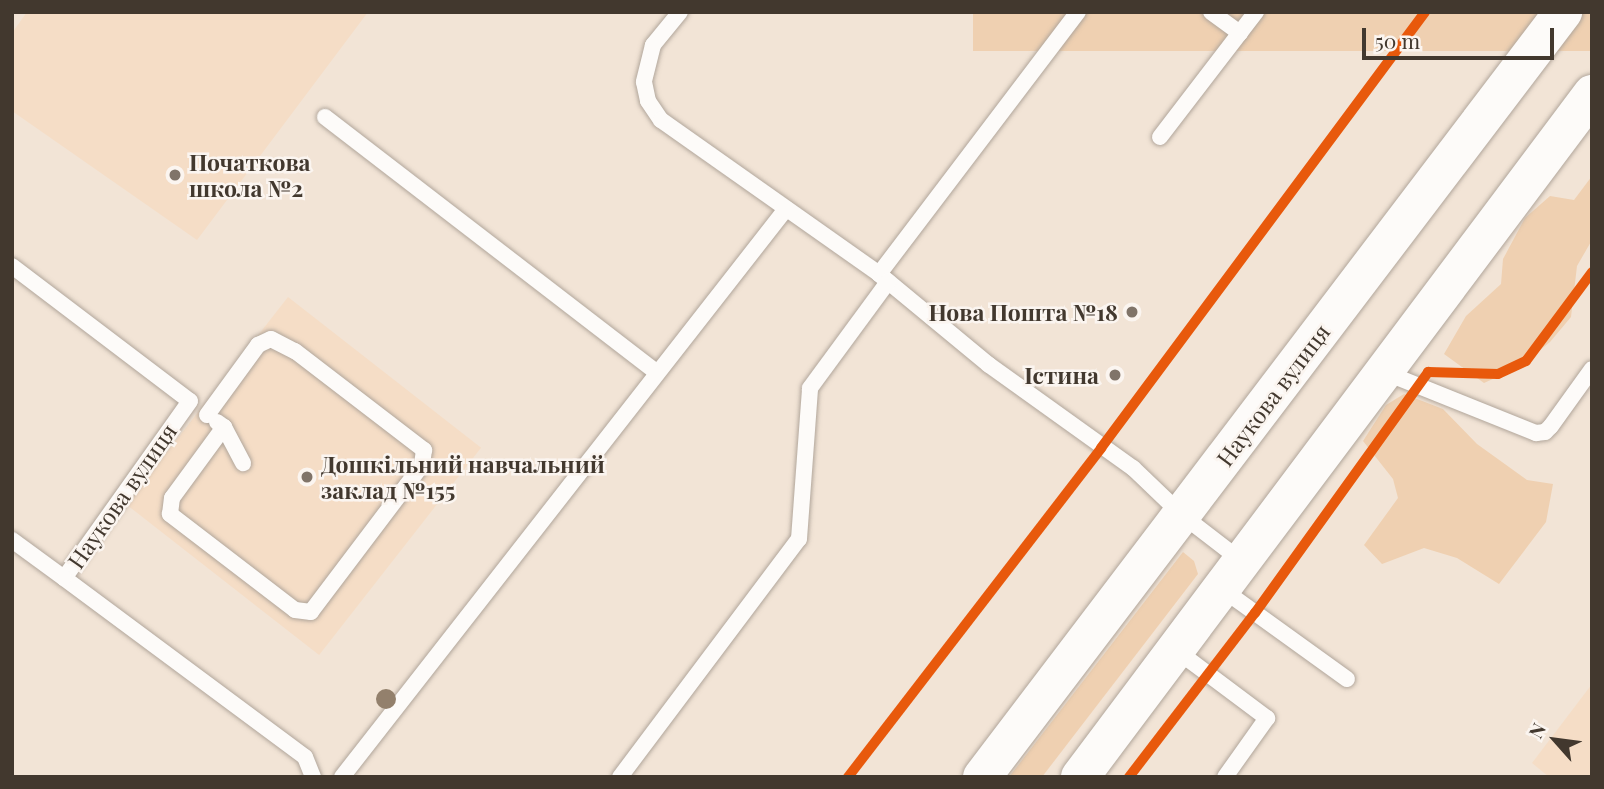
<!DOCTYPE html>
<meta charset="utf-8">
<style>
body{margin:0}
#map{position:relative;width:1604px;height:789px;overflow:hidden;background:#f2e4d6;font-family:"Playfair Display",serif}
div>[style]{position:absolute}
.built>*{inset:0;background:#f5ddc6;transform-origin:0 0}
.green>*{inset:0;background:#efd0b1;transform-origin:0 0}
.roads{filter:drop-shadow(0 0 2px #b1a69b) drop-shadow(0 0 2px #b1a69b)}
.service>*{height:16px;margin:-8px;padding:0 8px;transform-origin:8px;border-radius:8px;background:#fdfbf9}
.secondary>*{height:38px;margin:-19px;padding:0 19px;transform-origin:19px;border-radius:19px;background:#fdfbf9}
.cycleway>*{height:10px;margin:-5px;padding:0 5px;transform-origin:5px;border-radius:5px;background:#e8590c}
.trees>*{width:20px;height:20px;margin:-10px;border-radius:50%;background:#93806c}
.dots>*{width:19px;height:19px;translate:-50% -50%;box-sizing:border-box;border:4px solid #fbf5f0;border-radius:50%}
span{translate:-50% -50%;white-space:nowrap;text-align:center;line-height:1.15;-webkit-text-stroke:5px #fbf5f0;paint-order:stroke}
.poi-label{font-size:23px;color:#42382e;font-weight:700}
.left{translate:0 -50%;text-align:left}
.right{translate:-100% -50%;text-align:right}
.street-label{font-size:23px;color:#42382e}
.frame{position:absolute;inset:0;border:14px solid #42382e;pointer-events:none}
.north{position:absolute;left:1520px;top:705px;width:70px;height:70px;-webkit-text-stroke:5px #fbf5f0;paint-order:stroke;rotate:298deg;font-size:19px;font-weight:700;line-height:28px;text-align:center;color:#42382e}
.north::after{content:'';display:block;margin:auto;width:24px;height:32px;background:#42382e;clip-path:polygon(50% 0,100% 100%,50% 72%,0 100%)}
.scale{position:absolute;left:1362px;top:28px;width:192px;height:32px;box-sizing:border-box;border:4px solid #42382e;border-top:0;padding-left:9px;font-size:21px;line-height:24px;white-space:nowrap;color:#42382e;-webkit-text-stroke:5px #fbf5f0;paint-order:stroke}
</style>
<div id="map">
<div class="built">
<div style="clip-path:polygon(27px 12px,368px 12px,197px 240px,12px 111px,12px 33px)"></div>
<div style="left:288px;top:297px;width:245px;height:263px;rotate:38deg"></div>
<div style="clip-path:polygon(1592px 684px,1592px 777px,1549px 777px,1532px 763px)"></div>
</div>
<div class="green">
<div style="left:1592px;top:13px;width:38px;height:619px;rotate:90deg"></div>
<div style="clip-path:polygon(1592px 176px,1592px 240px,1577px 266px,1571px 317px,1550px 342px,1519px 367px,1484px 383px,1444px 354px,1466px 316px,1501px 284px,1503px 259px,1525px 218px,1550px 196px,1574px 200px)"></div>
<div style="clip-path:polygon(1404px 394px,1443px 409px,1477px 444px,1527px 480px,1553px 484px,1546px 522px,1499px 584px,1457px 558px,1424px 548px,1382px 564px,1364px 545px,1398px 498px,1393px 479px,1363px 441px,1386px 405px)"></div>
<div style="clip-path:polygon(1183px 552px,1194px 561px,1198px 574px,1042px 777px,1009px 777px)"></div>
</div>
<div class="roads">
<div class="service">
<div style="left:680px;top:12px;width:43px;rotate:129.3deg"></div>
<div style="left:653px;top:45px;width:38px;rotate:104deg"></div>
<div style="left:644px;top:82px;width:19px;rotate:78deg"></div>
<div style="left:648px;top:101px;width:23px;rotate:56deg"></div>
<div style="left:661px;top:120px;width:267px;rotate:35.2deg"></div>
<div style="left:879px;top:274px;width:143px;rotate:39.6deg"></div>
<div style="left:989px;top:365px;width:177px;rotate:35.6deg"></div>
<div style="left:1133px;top:468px;width:68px;rotate:43.8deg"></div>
<div style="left:1182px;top:515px;width:77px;rotate:37.6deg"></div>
<div style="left:1211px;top:12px;width:36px;rotate:36deg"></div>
<div style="left:325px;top:117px;width:418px;rotate:37.6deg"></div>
<div style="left:1160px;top:137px;width:158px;rotate:-52.5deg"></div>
<div style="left:12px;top:266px;width:223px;rotate:37.2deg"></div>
<div style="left:190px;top:401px;width:217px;rotate:125.4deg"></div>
<div style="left:64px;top:578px;width:300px;rotate:36.6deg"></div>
<div style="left:305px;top:757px;width:22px;rotate:68deg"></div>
<div style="left:879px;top:274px;width:329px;rotate:-52.8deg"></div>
<div style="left:1384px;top:372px;width:164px;rotate:21.9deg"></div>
<div style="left:1536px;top:433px;width:9px;rotate:-6deg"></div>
<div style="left:1545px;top:432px;width:8px;rotate:-45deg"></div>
<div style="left:1551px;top:426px;width:70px;rotate:-54.3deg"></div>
<div style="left:207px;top:415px;width:87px;rotate:-53.9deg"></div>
<div style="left:258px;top:345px;width:14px;rotate:-25deg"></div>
<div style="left:271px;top:339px;width:27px;rotate:27deg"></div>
<div style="left:295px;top:351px;width:163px;rotate:37.5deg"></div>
<div style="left:424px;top:450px;width:15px;rotate:98deg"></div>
<div style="left:422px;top:465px;width:184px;rotate:127.1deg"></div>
<div style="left:311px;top:612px;width:16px;rotate:-173deg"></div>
<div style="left:295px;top:610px;width:158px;rotate:-142.5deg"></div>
<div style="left:170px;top:514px;width:16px;rotate:-83deg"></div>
<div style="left:172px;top:498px;width:88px;rotate:-53.8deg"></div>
<div style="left:217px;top:422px;width:9px;rotate:36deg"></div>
<div style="left:224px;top:427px;width:41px;rotate:62.2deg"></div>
<div style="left:12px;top:540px;width:64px;rotate:36.2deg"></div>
<div style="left:1222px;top:589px;width:154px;rotate:35.8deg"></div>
<div style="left:1176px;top:650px;width:114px;rotate:36.8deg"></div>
<div style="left:1267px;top:718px;width:72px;rotate:125.4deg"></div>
<div style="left:342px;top:777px;width:721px;rotate:-51.99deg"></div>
<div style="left:620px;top:777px;width:298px;rotate:-53.1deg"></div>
<div style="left:799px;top:539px;width:151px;rotate:-85.8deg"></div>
<div style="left:810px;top:388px;width:132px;rotate:-53.7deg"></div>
</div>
<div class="secondary">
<div style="left:982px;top:777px;width:961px;rotate:-52.78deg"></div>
<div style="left:1080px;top:777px;width:854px;rotate:-53.14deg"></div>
</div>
</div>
<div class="cycleway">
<div style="left:848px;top:777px;width:415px;rotate:-52.4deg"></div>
<div style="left:1101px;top:448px;width:543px;rotate:-53.38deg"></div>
<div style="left:1129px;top:777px;width:207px;rotate:-52.5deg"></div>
<div style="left:1255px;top:613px;width:297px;rotate:-54.3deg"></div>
<div style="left:1428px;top:372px;width:70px;rotate:1.6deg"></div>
<div style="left:1498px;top:374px;width:31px;rotate:-25deg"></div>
<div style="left:1526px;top:361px;width:111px;rotate:-53.4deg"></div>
</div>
<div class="trees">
<div style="left:386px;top:699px"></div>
</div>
<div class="dots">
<div style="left:175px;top:175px;background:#807469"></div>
<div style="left:1132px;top:312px;background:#807469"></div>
<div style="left:1115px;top:375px;background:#807469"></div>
<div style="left:307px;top:477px;background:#807469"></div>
</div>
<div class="poi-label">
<span class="left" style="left:189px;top:175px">Початкова<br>школа №2</span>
<span class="right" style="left:1118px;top:312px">Нова Пошта №18</span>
<span class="right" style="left:1099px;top:375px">Істина</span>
<span class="left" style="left:321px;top:477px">Дошкільний навчальний<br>заклад №155</span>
</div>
<div class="street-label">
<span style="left:1273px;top:395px;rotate:-53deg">Наукова вулиця</span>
<span style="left:122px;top:496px;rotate:-55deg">Наукова вулиця</span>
</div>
<div class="frame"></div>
<div class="north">N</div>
<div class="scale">50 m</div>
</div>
